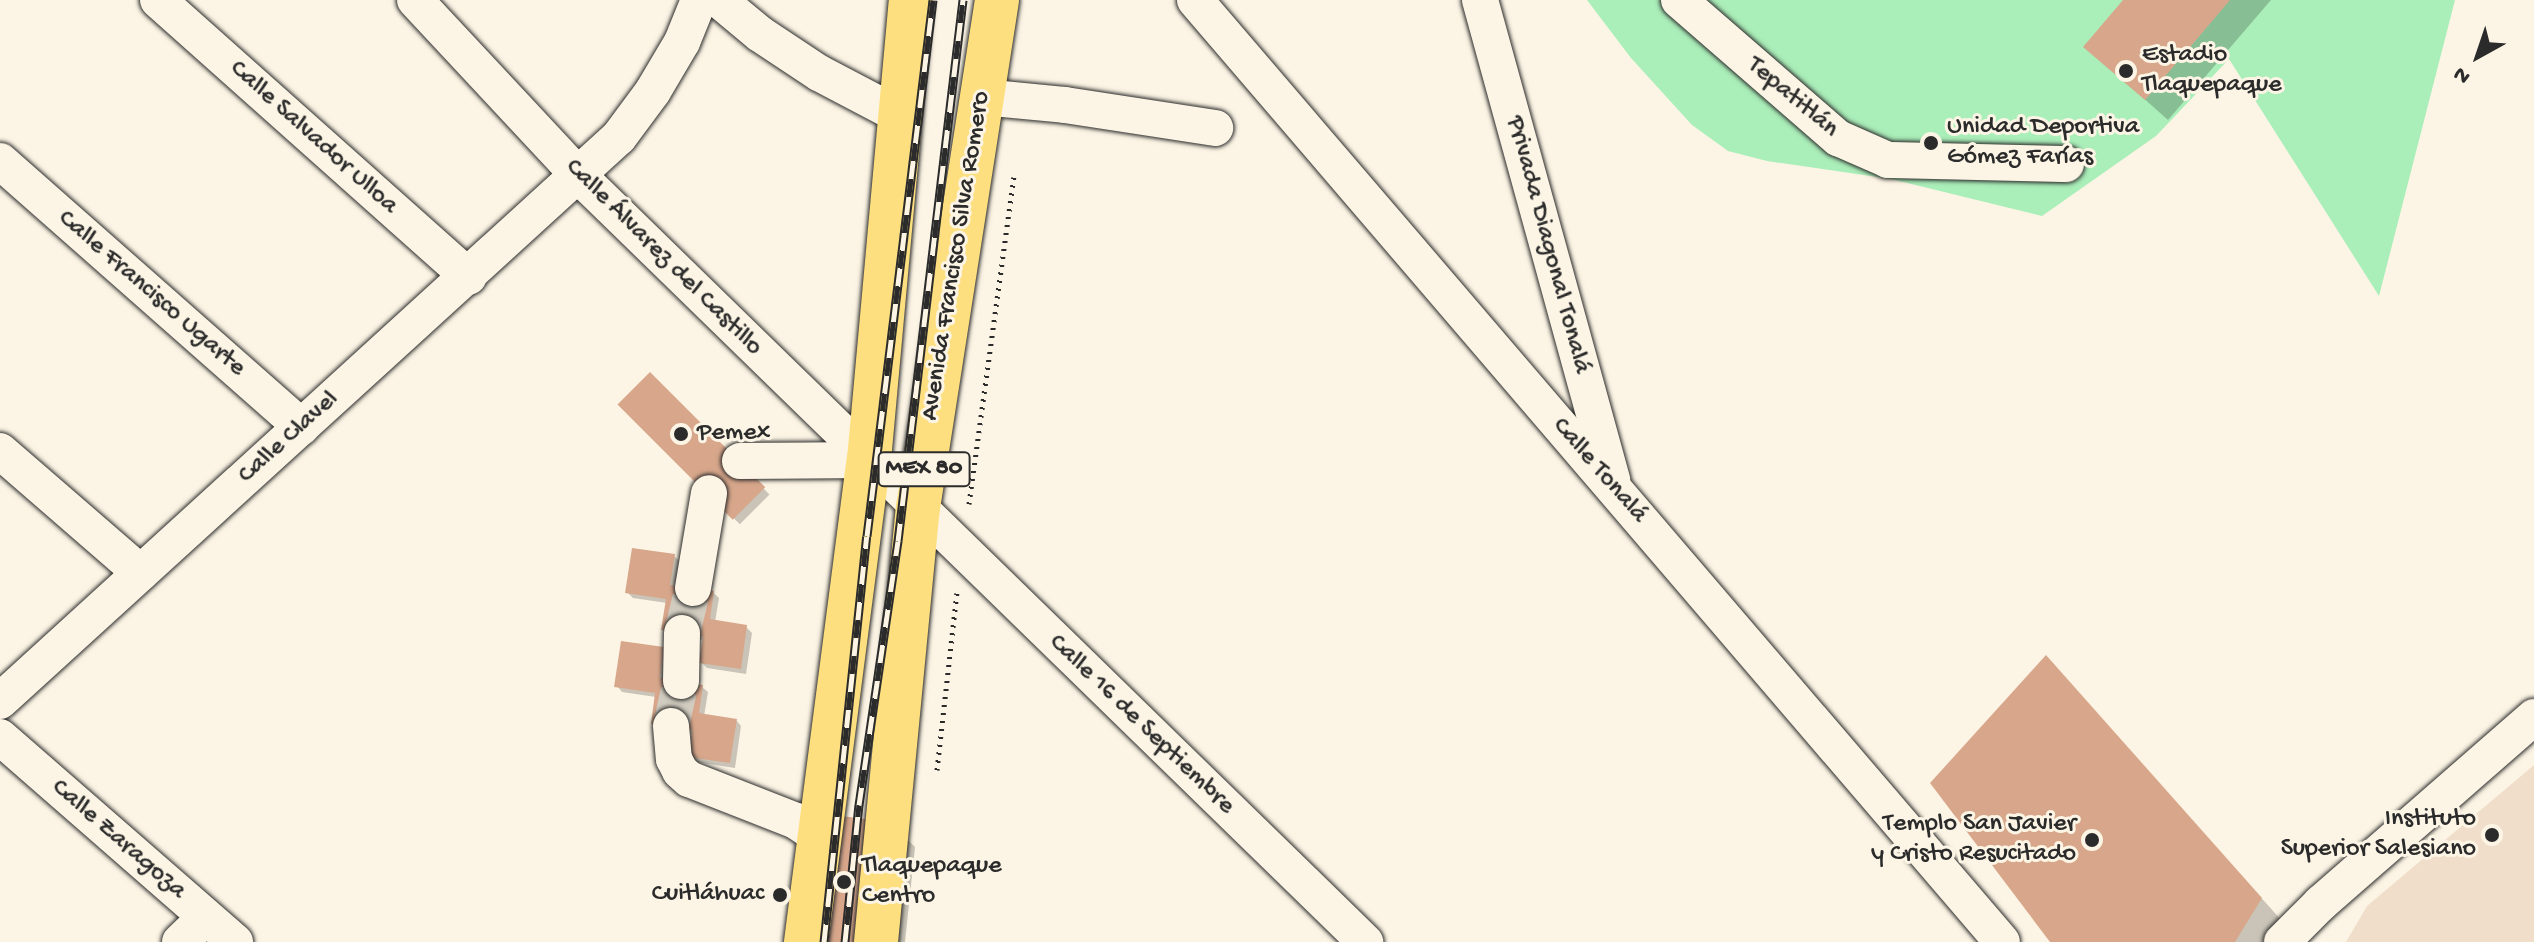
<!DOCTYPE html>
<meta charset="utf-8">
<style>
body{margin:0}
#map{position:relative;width:2534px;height:942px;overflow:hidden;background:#fcf5e5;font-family:"Gochi Hand",sans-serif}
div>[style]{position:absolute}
.built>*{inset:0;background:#f1deca}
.green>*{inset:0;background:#aaeeb9}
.shadow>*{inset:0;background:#0003;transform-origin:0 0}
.building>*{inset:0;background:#d8a78b;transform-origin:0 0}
.minor-tunnel>*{height:36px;margin-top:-18px;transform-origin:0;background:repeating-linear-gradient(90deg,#d2cdc0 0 36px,transparent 0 54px)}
.path>*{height:5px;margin-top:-2.5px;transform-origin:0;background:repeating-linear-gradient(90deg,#2b2b2b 0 2px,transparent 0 8px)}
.roads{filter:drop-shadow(0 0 2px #2b2b2b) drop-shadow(0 0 2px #2b2b2b)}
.minor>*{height:36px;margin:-18px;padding:0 18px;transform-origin:18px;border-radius:18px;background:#fcf5e5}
.major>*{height:44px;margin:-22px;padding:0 22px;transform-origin:22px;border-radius:22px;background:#fedf80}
.rail>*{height:9px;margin-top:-4.5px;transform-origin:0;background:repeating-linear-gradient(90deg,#fcf5e5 0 18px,#2b2b2b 0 36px);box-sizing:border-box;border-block:2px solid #2b2b2b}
.dots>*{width:22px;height:22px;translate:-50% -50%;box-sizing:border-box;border:4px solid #fcf5e5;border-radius:50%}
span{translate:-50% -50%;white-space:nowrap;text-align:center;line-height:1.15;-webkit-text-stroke:6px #fcf5e5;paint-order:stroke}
.shield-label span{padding:2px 6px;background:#fcf5e5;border:2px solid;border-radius:6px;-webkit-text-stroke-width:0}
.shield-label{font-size:24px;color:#2b2b2b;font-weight:700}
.poi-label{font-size:26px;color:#2b2b2b}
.left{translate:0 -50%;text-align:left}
.right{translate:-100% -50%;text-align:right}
.street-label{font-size:26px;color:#2b2b2b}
.north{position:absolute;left:2438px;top:16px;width:80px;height:80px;-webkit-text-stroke:6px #fcf5e5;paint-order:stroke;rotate:220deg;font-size:22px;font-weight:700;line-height:32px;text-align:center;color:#2b2b2b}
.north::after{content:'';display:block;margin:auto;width:28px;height:36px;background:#2b2b2b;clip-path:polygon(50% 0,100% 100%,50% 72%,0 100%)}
</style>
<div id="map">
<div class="built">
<div style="clip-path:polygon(2534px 765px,2534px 942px,2346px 942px,2367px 906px)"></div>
</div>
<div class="green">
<div style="clip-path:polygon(1587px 0,2455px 0,2379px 296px,2229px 59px,2156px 136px,2042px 216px,1891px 179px,1767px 161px,1728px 151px,1692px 125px,1631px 58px)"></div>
</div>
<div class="shadow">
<div style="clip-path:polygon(2126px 0,2271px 0,2168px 120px,2086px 47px)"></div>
<div style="left:650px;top:375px;width:169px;height:42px;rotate:45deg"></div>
<div style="clip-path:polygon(674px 556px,719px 598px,715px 622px,746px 627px,752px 633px,746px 674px,707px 668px,701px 662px,704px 640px,669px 635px,667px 603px,633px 598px,627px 592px)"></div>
<div style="clip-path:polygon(663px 649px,669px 655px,665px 681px,702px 687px,708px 692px,704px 716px,736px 720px,741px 726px,735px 768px,696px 762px,690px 756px,693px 734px,658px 729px,656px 697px,622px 692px,617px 686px)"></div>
<div style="clip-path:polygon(2046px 658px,2283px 922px,2271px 942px,2053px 942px)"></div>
<div style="clip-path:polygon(893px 825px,915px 847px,905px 942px,796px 942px)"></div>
</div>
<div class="building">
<div style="clip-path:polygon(2123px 0,2230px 0,2145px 100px,2083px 47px)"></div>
<div style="left:650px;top:372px;width:163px;height:46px;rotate:45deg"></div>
<div style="clip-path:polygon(632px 548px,675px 554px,670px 585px,714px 591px,710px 619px,747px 625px,741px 669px,699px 663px,703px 636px,661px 630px,666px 599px,625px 593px)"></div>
<div style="clip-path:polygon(621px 641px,664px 647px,660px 678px,703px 685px,699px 713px,737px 719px,730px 763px,688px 757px,692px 730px,651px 724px,655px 693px,614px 687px)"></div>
<div style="clip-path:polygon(2046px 655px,2262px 898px,2235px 942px,2050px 942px,1930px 783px)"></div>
<div style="left:808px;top:812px;width:87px;height:131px;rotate:7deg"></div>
</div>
<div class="minor-tunnel">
<div style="left:682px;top:633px;width:46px;rotate:-76.3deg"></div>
<div style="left:671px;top:726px;width:46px;rotate:-77.5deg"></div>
</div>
<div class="path">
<div style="left:969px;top:504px;width:330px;rotate:-82.2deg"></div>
<div style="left:937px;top:770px;width:178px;rotate:-83.6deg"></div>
</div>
<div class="roads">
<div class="minor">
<div style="left:158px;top:0;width:416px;rotate:41.7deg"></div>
<div style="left:415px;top:0;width:241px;rotate:47deg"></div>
<div style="left:579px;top:176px;width:1098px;rotate:44.26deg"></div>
<div style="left:719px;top:0;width:53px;rotate:39.7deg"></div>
<div style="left:760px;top:34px;width:71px;rotate:33.5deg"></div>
<div style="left:819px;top:73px;width:93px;rotate:27.7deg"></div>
<div style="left:1195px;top:0;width:1240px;rotate:49.41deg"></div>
<div style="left:1480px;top:0;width:498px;rotate:74.6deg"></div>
<div style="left:1679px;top:0;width:211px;rotate:41deg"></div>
<div style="left:1838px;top:138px;width:55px;rotate:23.7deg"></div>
<div style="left:1888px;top:160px;width:178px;rotate:1.3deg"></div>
<div style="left:982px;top:97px;width:83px;rotate:5.5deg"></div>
<div style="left:1065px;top:105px;width:152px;rotate:8.7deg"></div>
<div style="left:0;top:161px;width:402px;rotate:41.4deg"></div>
<div style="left:0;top:451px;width:186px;rotate:40.9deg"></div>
<div style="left:740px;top:461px;width:129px;rotate:-0.4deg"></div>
<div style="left:693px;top:588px;width:96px;rotate:-80.4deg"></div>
<div style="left:681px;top:681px;width:48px;rotate:-88.8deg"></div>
<div style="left:0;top:701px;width:837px;rotate:-42.34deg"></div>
<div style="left:619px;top:137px;width:57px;rotate:-53.5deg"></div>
<div style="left:653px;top:91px;width:57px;rotate:-59.4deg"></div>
<div style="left:682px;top:42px;width:45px;rotate:-68deg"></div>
<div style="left:671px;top:726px;width:33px;rotate:85deg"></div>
<div style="left:674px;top:759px;width:13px;rotate:63deg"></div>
<div style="left:680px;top:771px;width:12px;rotate:42deg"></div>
<div style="left:689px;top:779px;width:115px;rotate:21.4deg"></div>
<div style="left:796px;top:821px;width:27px;rotate:34deg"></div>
<div style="left:0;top:737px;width:312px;rotate:41.1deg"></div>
<div style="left:180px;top:942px;width:36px;rotate:-44deg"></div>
<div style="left:2282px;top:942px;width:55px;rotate:-45deg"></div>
<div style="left:2321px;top:903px;width:283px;rotate:-41.1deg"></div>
</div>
<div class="major">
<div style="left:806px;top:942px;width:486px;rotate:-82.6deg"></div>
<div style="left:869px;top:460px;width:462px;rotate:-84.8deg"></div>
<div style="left:876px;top:942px;width:436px;rotate:-84.5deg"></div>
<div style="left:918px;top:508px;width:514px;rotate:-81.16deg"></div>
</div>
</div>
<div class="rail">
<div style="left:824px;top:942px;width:408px;rotate:-84deg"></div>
<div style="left:867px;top:536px;width:540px;rotate:-82.98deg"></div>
<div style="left:845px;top:942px;width:138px;rotate:-84.2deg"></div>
<div style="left:859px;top:805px;width:267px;rotate:-81.6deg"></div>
<div style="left:898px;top:541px;width:545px;rotate:-83.15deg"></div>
</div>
<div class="dots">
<div style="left:2126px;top:71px;background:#2b2b2b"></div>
<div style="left:1931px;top:143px;background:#2b2b2b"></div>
<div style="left:681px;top:434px;background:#2b2b2b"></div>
<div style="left:2492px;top:835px;background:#2b2b2b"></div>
<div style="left:2092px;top:840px;background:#2b2b2b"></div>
<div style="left:844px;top:882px;background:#2b2b2b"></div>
<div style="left:780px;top:895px;background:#2b2b2b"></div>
</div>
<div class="shield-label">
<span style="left:924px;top:469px">MEX 80</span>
</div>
<div class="poi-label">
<span class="left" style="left:2142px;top:71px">Estadio<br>Tlaquepaque</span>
<span class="left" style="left:1947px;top:143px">Unidad Deportiva<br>Gómez Farías</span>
<span class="left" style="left:697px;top:434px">Pemex</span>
<span class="right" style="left:2476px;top:835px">Instituto<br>Superior Salesiano</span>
<span class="right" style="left:2076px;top:840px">Templo San Javier<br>y Cristo Resucitado</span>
<span class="left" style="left:862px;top:882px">Tlaquepaque<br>Centro</span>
<span class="right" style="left:764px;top:895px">Cuitláhuac</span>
</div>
<div class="street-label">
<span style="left:1792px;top:98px;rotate:40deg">Tepatitlán</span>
<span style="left:313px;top:138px;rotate:42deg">Calle Salvador Ulloa</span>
<span style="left:1547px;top:245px;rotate:75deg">Privada Diagonal Tonalá</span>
<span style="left:957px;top:256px;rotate:-81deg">Avenida Francisco Silva Romero</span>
<span style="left:663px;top:258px;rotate:45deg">Calle Álvarez del Castillo</span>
<span style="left:151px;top:294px;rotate:41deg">Calle Francisco Ugarte</span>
<span style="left:289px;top:438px;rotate:-42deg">Calle Clavel</span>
<span style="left:1599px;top:471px;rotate:49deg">Calle Tonalá</span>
<span style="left:1141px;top:725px;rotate:44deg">Calle 16 de Septiembre</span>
<span style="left:118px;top:840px;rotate:41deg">Calle Zaragoza</span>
</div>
<div class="north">N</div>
</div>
